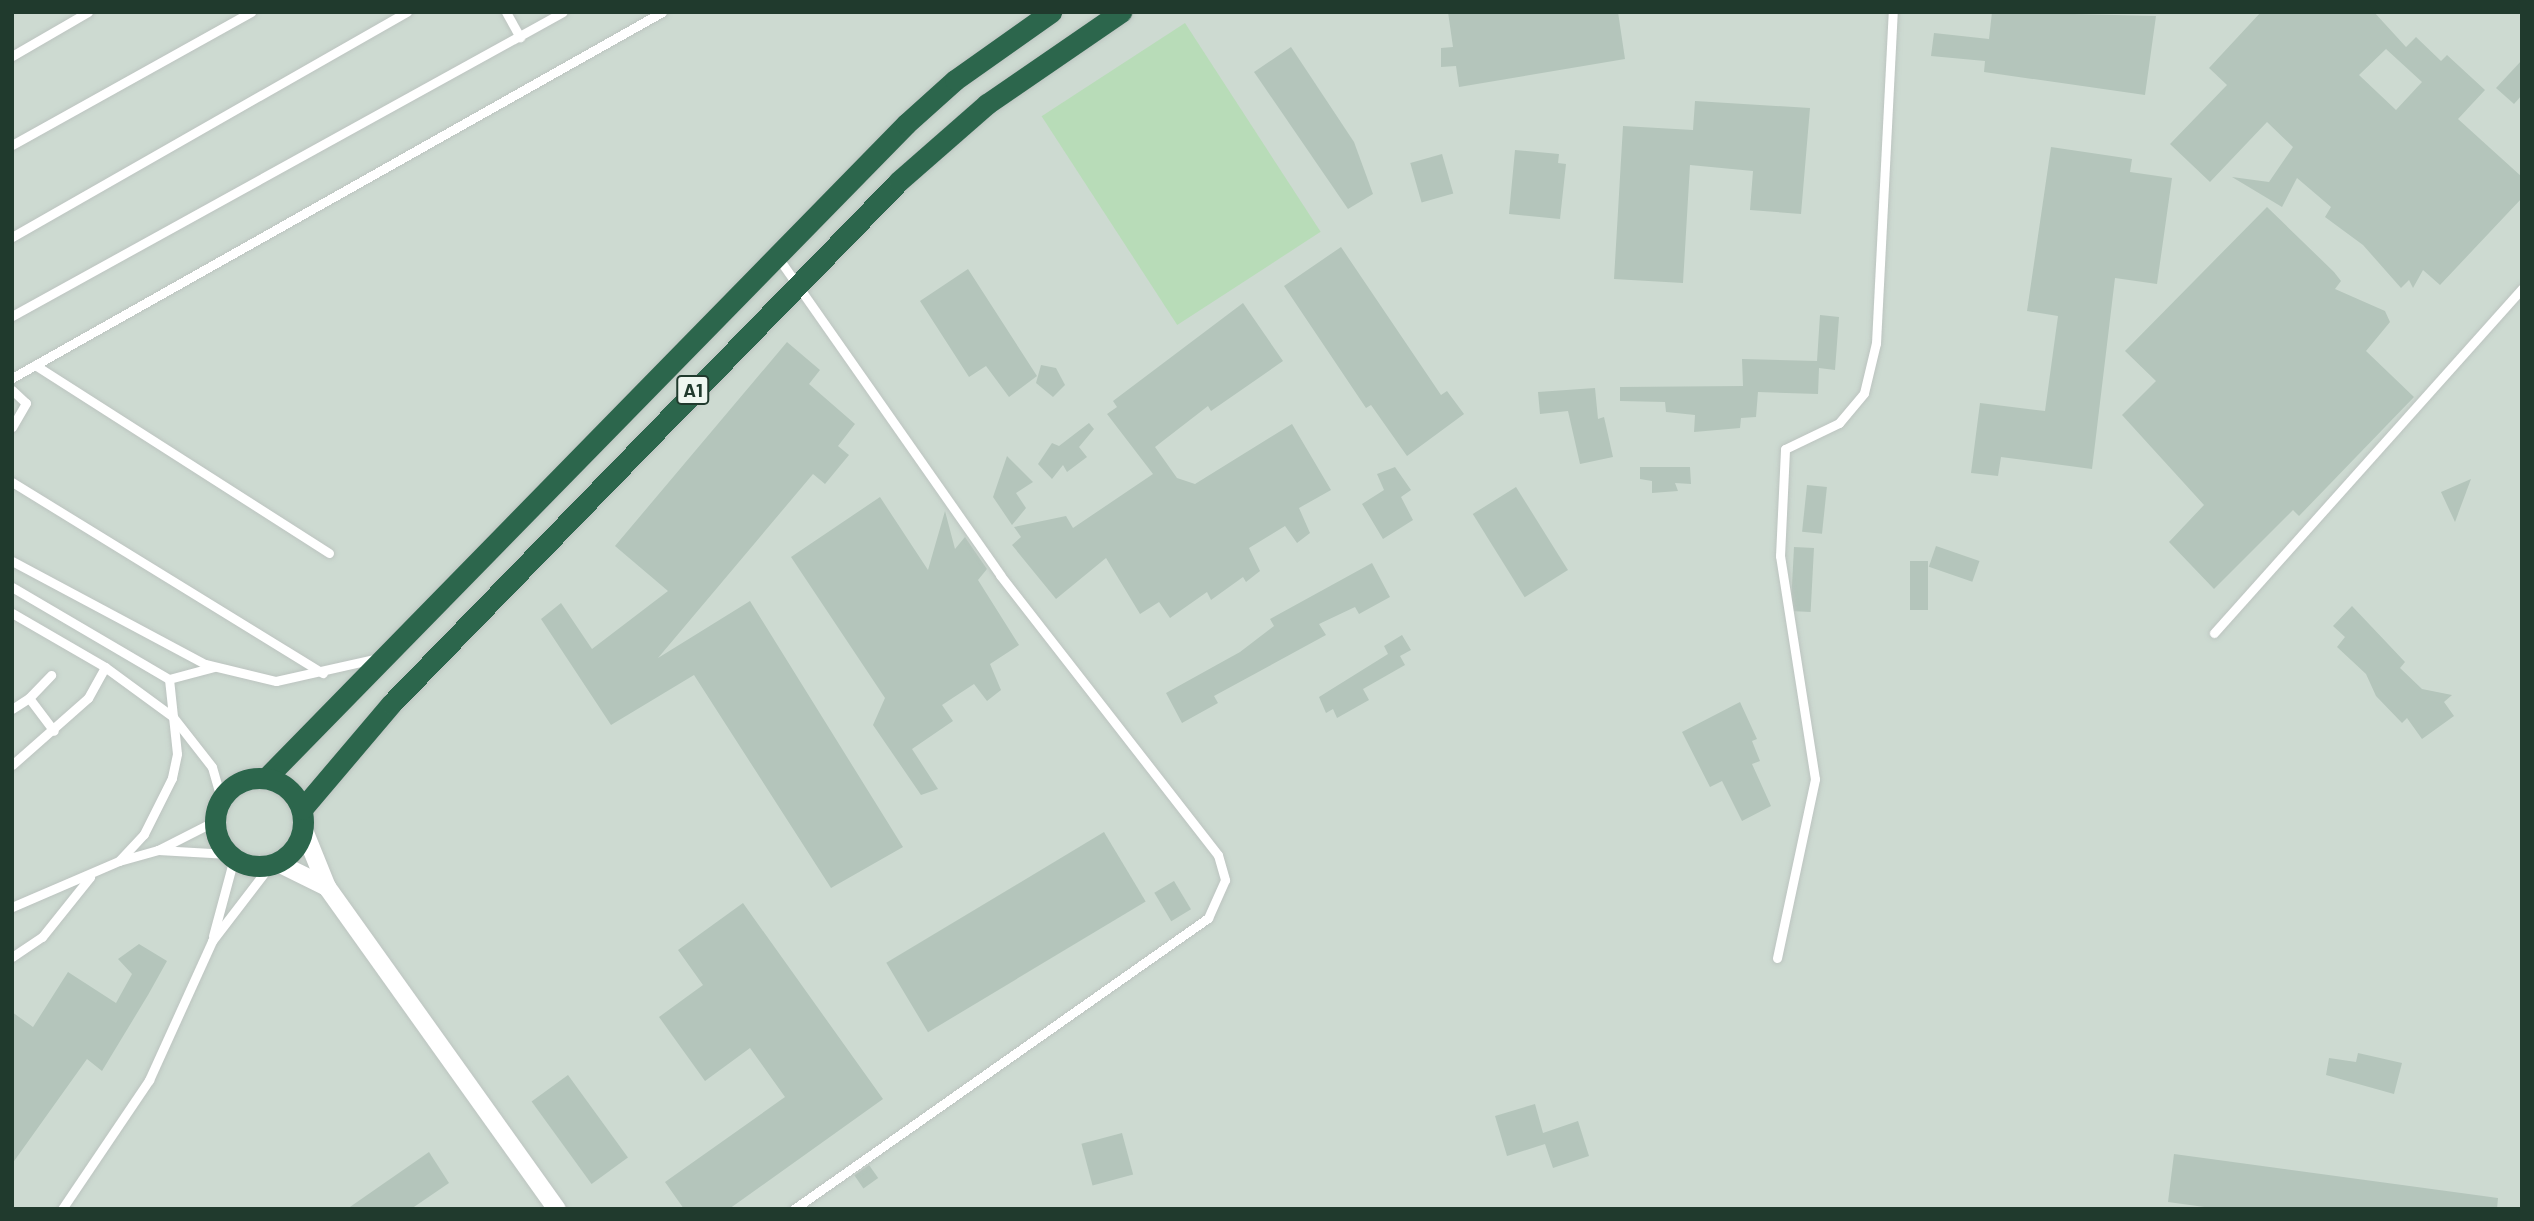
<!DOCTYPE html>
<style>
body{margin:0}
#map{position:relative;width:2534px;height:1221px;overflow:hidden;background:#dfeae2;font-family:Barlow,sans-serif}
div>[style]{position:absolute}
.built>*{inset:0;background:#cddad1;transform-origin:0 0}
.green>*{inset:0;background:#b8dcb8;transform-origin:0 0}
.building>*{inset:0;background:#b4c5bb;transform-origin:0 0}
.roads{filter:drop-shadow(0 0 2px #bcc4c0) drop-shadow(0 0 2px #bcc4c0)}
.lane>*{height:9px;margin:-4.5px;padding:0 4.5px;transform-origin:4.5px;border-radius:4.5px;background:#fff}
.street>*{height:18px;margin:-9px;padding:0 9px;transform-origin:9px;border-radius:9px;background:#fff}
.highway>*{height:21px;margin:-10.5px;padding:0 10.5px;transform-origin:10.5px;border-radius:10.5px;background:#2c664c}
.highway>.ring{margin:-10.5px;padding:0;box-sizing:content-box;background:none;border:21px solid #2c664c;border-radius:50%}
span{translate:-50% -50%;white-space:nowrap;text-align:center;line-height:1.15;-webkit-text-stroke:5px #eff7f1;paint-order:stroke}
.shield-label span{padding:2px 5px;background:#eff7f1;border:2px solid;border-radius:5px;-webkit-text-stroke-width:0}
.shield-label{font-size:19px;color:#203a2d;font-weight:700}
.frame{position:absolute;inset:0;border:14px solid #203a2d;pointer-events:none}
</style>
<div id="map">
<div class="built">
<div style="left:12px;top:12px;width:2510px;height:1197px"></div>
</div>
<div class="green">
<div style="left:1185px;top:23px;width:249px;height:171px;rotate:57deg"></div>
</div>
<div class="building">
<div style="clip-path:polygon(1448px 12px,1618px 12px,1625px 59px,1459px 87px,1456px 66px,1441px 67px,1441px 48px,1453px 47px)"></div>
<div style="clip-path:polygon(1992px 12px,2156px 16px,2145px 95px,1984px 72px,1985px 61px,1931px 56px,1934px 33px,1989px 39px)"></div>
<div style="clip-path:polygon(evenodd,2261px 12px,2374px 12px,2406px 47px,2416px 37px,2441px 61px,2447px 55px,2485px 90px,2458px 119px,2522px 177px,2522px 198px,2440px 285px,2423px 270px,2413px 288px,2409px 280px,2401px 288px,2363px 245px,2325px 217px,2331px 207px,2297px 178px,2282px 207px,2232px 177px,2269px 182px,2293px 147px,2267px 122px,2210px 182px,2170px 144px,2227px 85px,2209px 68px,2261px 12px,2386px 49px,2422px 82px,2396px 110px,2359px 75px,2386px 49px)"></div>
<div style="clip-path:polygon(1291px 47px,1354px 142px,1373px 194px,1348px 209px,1254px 72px)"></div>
<div style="clip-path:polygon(2522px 60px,2522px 95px,2514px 104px,2496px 88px)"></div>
<div style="clip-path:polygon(1695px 101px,1810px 108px,1801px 214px,1750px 210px,1753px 171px,1690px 165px,1683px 283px,1614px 279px,1623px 126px,1693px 130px)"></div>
<div style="clip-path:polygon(2051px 147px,2132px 159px,2130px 172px,2172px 178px,2157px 284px,2115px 278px,2092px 469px,2001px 457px,1998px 476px,1971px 473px,1980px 403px,2045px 411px,2058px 316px,2027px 311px)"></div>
<div style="clip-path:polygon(1515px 150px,1559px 154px,1558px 163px,1566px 164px,1560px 219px,1509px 214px)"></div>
<div style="left:1442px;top:154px;width:41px;height:33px;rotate:74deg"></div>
<div style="clip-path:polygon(2267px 207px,2334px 272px,2341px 281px,2335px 289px,2385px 311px,2390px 322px,2366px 351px,2414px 397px,2299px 516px,2293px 510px,2214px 589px,2169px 542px,2204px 505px,2122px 415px,2156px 381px,2125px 351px)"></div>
<div style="clip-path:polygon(1341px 247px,1441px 395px,1447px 391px,1464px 414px,1407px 456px,1371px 405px,1366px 408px,1284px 286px)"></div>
<div style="clip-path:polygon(968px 269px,1037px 376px,1009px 397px,986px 366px,969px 377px,920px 301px)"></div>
<div style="clip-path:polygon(1243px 303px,1283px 361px,1211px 411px,1208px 406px,1155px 447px,1177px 478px,1195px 484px,1292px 424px,1331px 490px,1299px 508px,1310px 533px,1297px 543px,1285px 526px,1249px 548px,1260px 571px,1246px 582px,1243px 577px,1211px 600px,1207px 592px,1170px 618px,1159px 602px,1140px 614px,1106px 558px,1056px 599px,1012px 545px,1021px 537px,1014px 527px,1066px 516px,1073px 528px,1153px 474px,1107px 414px,1117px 407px,1113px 401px)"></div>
<div style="clip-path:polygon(1820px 315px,1839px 317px,1835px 370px,1819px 368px,1818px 394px,1758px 392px,1756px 417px,1741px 418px,1740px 428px,1694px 432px,1695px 415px,1666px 412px,1665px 402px,1620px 401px,1620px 387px,1743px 386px,1742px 359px,1817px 361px)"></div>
<div style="clip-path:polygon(787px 342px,820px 370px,809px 384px,855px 424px,838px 446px,849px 455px,825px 484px,813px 474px,658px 658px,750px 601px,903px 847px,831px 888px,694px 675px,611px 725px,541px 619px,561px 603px,592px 649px,668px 591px,615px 546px)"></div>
<div style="clip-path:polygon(1041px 365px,1056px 368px,1065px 385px,1053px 397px,1036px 383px)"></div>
<div style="clip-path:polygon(1595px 388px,1598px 419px,1604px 417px,1613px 457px,1580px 464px,1568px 411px,1540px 414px,1538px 392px)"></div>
<div style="clip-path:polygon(1089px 423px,1094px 429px,1079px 447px,1087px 457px,1067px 472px,1063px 465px,1052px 479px,1038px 464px,1052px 443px,1059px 446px)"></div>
<div style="clip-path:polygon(1007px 456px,1033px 482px,1016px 493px,1026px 508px,1012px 525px,993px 497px)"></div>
<div style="clip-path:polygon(1395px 467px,1411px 490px,1401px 497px,1413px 520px,1383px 539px,1362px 504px,1384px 490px,1377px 474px)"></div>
<div style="clip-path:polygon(1640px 467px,1690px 467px,1691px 484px,1675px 483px,1678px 491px,1652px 493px,1652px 481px,1640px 479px)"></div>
<div style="clip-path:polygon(2471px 479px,2455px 522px,2441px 492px)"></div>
<div style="left:1807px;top:485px;width:20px;height:47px;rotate:6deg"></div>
<div style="left:1516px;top:487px;width:98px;height:51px;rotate:58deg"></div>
<div style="clip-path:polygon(880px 497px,928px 570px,945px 511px,955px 549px,965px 537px,987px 569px,978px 580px,1019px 645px,990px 664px,1001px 690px,987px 701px,974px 684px,942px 705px,953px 721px,912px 749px,938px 789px,921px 795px,873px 725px,885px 698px,791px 557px)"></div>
<div style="left:1936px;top:546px;width:46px;height:22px;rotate:19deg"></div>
<div style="left:1794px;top:547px;width:20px;height:64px;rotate:3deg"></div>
<div style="left:1928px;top:561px;width:49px;height:18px;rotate:90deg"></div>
<div style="clip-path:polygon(1372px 563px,1390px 597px,1359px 614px,1355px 607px,1319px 624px,1326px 635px,1214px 696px,1218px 703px,1182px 723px,1166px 693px,1240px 652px,1274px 626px,1270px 619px)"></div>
<div style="clip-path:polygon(2352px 606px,2405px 662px,2400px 668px,2422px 689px,2452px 695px,2444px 702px,2454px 716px,2422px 739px,2407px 718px,2402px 723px,2376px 696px,2366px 674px,2337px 647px,2345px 637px,2333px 626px)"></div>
<div style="clip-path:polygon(1402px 635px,1411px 650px,1400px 656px,1405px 665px,1363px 689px,1369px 700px,1337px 718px,1333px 709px,1326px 713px,1319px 697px,1388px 654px,1384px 646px)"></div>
<div style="clip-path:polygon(1740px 702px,1757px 739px,1752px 741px,1760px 761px,1752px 764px,1771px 806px,1742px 821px,1722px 781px,1710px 787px,1682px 732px)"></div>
<div style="left:1104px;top:832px;width:81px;height:254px;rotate:59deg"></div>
<div style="left:1174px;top:881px;width:33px;height:23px;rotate:59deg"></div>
<div style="clip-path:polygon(743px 903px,883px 1099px,729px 1209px,684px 1209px,665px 1182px,785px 1097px,750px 1048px,705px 1081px,659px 1017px,703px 985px,678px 950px)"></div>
<div style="clip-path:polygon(139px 944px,167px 961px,148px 995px,102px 1071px,87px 1059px,12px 1164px,12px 1012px,33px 1027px,68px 972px,116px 1003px,132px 974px,118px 959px)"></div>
<div style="clip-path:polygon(2358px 1053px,2402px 1063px,2394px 1094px,2326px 1075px,2329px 1058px,2356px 1062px)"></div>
<div style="left:568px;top:1075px;width:102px;height:45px;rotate:54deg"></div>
<div style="clip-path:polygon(1535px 1104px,1543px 1133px,1578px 1121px,1589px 1156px,1553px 1168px,1545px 1144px,1507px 1156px,1495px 1116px)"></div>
<div style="left:1122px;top:1133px;width:43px;height:42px;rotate:75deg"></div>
<div style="clip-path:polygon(429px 1152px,449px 1183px,411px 1209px,347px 1209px)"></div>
<div style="clip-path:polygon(2174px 1154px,2498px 1198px,2497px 1209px,2219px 1209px,2168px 1202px)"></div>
<div style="left:869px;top:1165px;width:16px;height:18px;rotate:55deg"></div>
</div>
<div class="roads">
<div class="lane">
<div style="left:506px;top:12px;width:29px;rotate:61deg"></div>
<div style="left:12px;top:56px;width:88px;rotate:-30.1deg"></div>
<div style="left:12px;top:145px;width:274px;rotate:-29.1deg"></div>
<div style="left:12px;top:237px;width:455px;rotate:-29.7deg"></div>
<div style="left:777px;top:256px;width:389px;rotate:55deg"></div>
<div style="left:1000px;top:575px;width:355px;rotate:52.1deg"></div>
<div style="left:1218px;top:855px;width:26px;rotate:74deg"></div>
<div style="left:1225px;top:880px;width:42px;rotate:114.1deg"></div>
<div style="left:1208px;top:918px;width:506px;rotate:144.9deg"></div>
<div style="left:12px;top:316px;width:629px;rotate:-28.89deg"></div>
<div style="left:35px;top:365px;width:349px;rotate:32.6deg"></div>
<div style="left:12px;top:378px;width:746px;rotate:-29.38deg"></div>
<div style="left:12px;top:390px;width:19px;rotate:43deg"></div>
<div style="left:26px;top:403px;width:28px;rotate:120deg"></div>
<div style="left:12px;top:482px;width:365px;rotate:31.6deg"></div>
<div style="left:12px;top:561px;width:219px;rotate:28.1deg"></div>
<div style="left:205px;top:664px;width:73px;rotate:13.5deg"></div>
<div style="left:276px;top:681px;width:100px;rotate:-12.7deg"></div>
<div style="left:12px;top:587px;width:182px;rotate:30.4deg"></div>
<div style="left:169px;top:679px;width:75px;rotate:83.9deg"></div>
<div style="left:177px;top:754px;width:25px;rotate:102deg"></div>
<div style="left:172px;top:778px;width:63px;rotate:116.6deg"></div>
<div style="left:144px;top:834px;width:37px;rotate:133deg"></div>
<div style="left:12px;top:613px;width:108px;rotate:30.1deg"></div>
<div style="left:105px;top:667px;width:84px;rotate:36.3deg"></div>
<div style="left:173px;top:717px;width:63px;rotate:52deg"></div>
<div style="left:212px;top:767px;width:32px;rotate:74deg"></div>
<div style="left:2214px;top:633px;width:462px;rotate:-48.2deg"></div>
<div style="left:169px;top:679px;width:47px;rotate:-14.9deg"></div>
<div style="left:29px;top:698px;width:32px;rotate:-46deg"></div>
<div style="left:12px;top:709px;width:20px;rotate:-33deg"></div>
<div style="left:29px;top:698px;width:41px;rotate:52.9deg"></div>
<div style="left:12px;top:765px;width:101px;rotate:-41.4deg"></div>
<div style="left:88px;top:698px;width:35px;rotate:-61deg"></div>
<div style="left:215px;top:821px;width:64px;rotate:153deg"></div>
<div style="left:158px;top:850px;width:71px;rotate:3.2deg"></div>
<div style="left:12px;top:907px;width:116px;rotate:-23.3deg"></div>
<div style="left:119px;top:861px;width:41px;rotate:-15.8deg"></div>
<div style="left:213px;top:936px;width:81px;rotate:-74.9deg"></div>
<div style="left:12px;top:957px;width:36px;rotate:-34deg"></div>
<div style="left:42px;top:937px;width:77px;rotate:-51.3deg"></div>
<div style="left:1777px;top:958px;width:183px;rotate:-78deg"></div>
<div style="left:1815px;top:779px;width:226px;rotate:-98.9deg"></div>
<div style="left:1780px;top:556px;width:107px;rotate:-87.3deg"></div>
<div style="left:1785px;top:449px;width:60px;rotate:-25.7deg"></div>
<div style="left:1839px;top:423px;width:39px;rotate:-50deg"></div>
<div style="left:1864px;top:393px;width:51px;rotate:-76.5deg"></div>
<div style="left:1876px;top:343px;width:331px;rotate:-87.1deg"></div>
<div style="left:62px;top:1209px;width:156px;rotate:-56deg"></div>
<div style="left:149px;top:1080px;width:153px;rotate:-65.6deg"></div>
<div style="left:212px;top:941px;width:97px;rotate:-52.5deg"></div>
</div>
<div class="street">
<div style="left:303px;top:828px;width:64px;rotate:67.9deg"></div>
<div style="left:327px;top:887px;width:396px;rotate:54.5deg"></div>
<div style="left:276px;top:862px;width:57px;rotate:26.1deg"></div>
</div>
<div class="highway">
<div style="left:266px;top:778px;width:915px;rotate:-45.62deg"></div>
<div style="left:906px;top:124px;width:66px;rotate:-41.9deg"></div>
<div style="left:955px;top:80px;width:118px;rotate:-35.3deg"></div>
<div class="ring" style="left:215px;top:778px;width:67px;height:67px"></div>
<div style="left:302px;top:809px;width:138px;rotate:-49.7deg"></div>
<div style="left:391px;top:704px;width:729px;rotate:-45.83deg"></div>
<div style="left:899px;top:181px;width:117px;rotate:-41.2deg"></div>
<div style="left:987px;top:104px;width:163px;rotate:-34.5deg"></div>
</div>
</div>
<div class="shield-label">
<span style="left:693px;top:390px">A1</span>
</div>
<div class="frame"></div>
</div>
